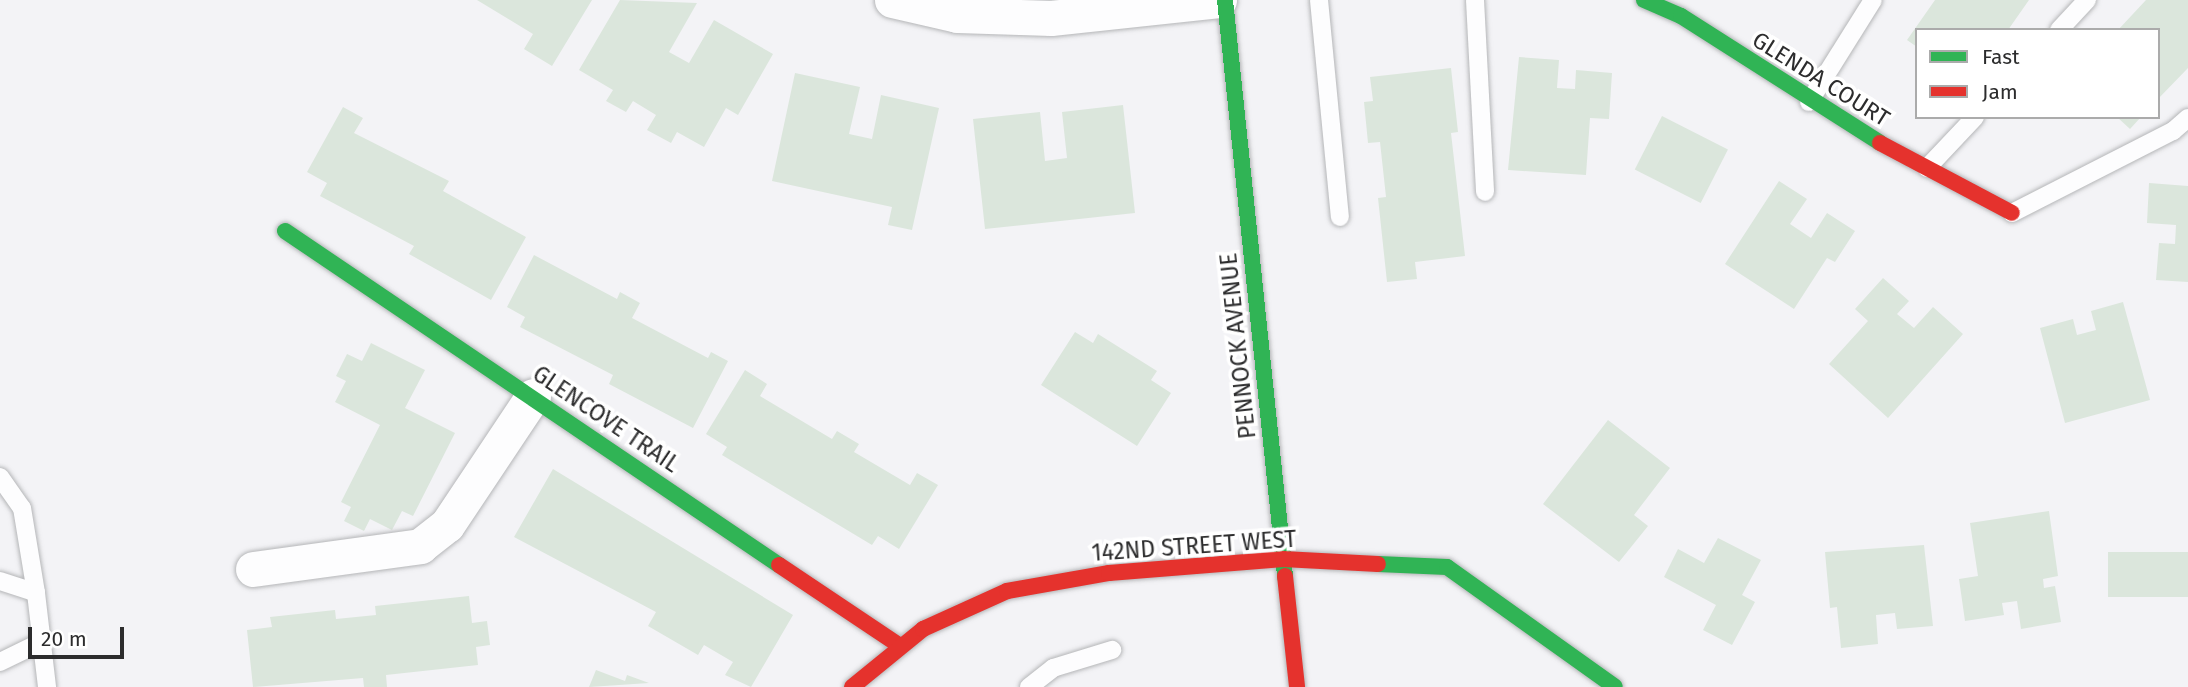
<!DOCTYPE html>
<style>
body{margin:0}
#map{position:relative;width:2188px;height:687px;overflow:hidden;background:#f3f3f6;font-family:"Fira Sans",sans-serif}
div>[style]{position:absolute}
.building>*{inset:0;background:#dbe6dc;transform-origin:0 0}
.roads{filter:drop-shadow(0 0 2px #b5b6b8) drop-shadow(0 0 2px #b5b6b8)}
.lane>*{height:18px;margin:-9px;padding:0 9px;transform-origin:9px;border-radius:9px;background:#fdfdfe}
.street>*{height:35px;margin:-17.5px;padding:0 17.5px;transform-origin:17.5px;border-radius:17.5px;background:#fdfdfe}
.fast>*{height:16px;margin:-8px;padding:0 8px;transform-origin:8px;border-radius:8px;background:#30b455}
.jam>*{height:16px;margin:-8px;padding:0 8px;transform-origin:8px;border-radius:8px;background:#e5322d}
span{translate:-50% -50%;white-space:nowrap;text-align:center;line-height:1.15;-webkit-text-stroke:7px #fff;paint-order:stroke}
.street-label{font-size:23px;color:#2c2c2d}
.legend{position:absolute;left:1915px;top:28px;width:245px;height:91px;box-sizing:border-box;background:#fff;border:2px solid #ababab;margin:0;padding:9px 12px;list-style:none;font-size:21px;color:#2c2c2d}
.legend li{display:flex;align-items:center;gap:14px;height:35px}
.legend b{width:35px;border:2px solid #ababab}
.scale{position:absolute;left:28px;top:627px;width:96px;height:32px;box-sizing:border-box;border:4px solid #2c2c2d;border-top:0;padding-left:9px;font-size:21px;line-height:24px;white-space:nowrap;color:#2c2c2d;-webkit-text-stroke:5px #fff;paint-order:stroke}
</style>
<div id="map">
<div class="building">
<div style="clip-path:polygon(477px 0,592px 0,552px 66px,524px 49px,533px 34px)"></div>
<div style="clip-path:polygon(620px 0,697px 3px,669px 52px,689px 63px,714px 20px,773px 54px,738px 115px,726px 108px,704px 147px,677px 132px,671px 143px,647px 130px,656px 115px,633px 101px,626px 112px,606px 101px,613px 90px,579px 70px)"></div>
<div style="clip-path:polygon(1935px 0,2029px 0,2008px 30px,1917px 30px,1917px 47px,1907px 40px)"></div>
<div style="clip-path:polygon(2146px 0,2188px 0,2188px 68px,2158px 99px,2158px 30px,2118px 30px)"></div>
<div style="clip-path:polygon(1519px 57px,1559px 60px,1557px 88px,1575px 89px,1576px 70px,1612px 73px,1609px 119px,1590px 118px,1586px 175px,1508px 170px)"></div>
<div style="clip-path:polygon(1451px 68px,1458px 132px,1451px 133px,1465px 256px,1415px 262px,1417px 279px,1387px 282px,1378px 198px,1386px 197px,1380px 142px,1368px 143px,1364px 102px,1373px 101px,1370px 77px)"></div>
<div style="clip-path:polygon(795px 73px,860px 87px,849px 134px,872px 139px,881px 95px,939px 108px,912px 230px,888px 225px,892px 207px,772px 181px)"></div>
<div style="clip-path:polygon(1123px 105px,1135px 213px,985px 229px,973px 119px,1040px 112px,1045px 161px,1067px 158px,1062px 112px)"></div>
<div style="clip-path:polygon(343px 107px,363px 118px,354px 133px,449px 181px,443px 191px,526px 237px,491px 300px,409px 254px,414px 246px,320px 196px,327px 183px,307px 172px)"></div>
<div style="left:1662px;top:116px;width:74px;height:60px;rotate:27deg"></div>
<div style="clip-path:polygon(2117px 117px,2141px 117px,2130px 129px)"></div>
<div style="clip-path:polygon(1779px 181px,1807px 199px,1790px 224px,1811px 238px,1827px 213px,1855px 231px,1835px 262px,1827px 258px,1794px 309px,1725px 264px)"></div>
<div style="clip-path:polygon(2149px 183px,2188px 186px,2188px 282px,2156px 280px,2159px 243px,2175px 244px,2176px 225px,2147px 223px)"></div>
<div style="clip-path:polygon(534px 255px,617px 299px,620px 292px,640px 303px,632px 318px,708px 358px,711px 352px,728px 361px,693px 428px,609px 384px,613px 375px,520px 327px,525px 317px,507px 307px)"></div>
<div style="clip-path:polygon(1883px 278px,1909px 301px,1897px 314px,1914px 328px,1933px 307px,1963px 334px,1888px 418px,1829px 364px,1868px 321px,1855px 309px)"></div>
<div style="clip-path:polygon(2123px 302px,2150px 400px,2065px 423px,2040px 328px,2073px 319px,2077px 335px,2096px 330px,2091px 311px)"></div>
<div style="clip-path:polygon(1075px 332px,1093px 343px,1098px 334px,1157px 371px,1151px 380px,1171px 393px,1137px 446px,1041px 385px)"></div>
<div style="clip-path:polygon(371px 343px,425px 370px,405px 408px,455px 433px,413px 516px,402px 511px,392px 530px,370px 519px,364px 531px,344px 521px,351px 507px,341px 502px,380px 425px,335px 402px,346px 381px,336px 376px,347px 354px,362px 361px)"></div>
<div style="clip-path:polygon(745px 370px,767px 384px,760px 396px,832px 439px,837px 431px,859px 444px,854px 452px,910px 485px,917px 473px,938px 485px,899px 549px,878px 536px,872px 545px,722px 455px,727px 447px,706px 434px)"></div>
<div style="clip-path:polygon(1608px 420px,1670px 468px,1634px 515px,1648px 526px,1619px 562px,1543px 504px)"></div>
<div style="clip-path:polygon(553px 469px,793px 615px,751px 687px,725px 675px,733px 662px,704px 645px,698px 655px,648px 626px,656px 612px,514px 537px)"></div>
<div style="clip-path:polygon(2049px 511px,2058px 576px,2043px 579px,2044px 588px,2055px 586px,2061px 622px,2021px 629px,2017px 601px,2002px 603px,2004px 615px,1965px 621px,1959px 579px,1978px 576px,1970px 523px)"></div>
<div style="clip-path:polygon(1718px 538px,1761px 560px,1742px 595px,1755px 602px,1732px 645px,1703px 630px,1716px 605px,1664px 577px,1678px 549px,1704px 563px)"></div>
<div style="clip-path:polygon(1924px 545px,1933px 626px,1897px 629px,1895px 613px,1876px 615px,1878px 644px,1841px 648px,1837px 607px,1830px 608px,1825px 552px)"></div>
<div style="left:2188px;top:552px;width:45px;height:80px;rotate:90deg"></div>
<div style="clip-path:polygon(469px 596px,472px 623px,487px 621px,490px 645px,476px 647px,478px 665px,386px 675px,387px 687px,364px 687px,363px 678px,253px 687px,247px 630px,272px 627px,270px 617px,335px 610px,336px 619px,376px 615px,375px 606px)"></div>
<div style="clip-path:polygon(596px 670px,625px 681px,627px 675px,649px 683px,589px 687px)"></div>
</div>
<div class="roads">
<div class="lane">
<div style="left:1319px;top:0;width:218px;rotate:84.5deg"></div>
<div style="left:1475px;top:0;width:192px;rotate:87deg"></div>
<div style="left:2059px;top:30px;width:41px;rotate:-47deg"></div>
<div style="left:1809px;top:102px;width:120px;rotate:-57.9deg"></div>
<div style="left:1927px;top:168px;width:70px;rotate:-46.7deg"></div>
<div style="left:2012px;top:213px;width:181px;rotate:-27deg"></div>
<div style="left:2173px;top:131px;width:20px;rotate:-41deg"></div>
<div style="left:0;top:477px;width:38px;rotate:55deg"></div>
<div style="left:22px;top:508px;width:86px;rotate:80.6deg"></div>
<div style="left:0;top:581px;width:38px;rotate:18deg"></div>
<div style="left:36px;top:593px;width:95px;rotate:83.3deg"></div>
<div style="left:0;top:662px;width:46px;rotate:-26deg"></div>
<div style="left:1029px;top:687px;width:31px;rotate:-38deg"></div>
<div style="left:1053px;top:668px;width:62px;rotate:-17deg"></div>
</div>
<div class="street">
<div style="left:892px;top:0;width:67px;rotate:13deg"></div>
<div style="left:957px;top:15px;width:94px;rotate:1.8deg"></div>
<div style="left:1051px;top:18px;width:169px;rotate:-6.1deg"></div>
<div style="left:253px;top:569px;width:169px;rotate:-7.8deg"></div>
<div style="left:420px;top:546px;width:34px;rotate:-38deg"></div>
<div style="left:447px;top:525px;width:155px;rotate:-56.3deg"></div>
</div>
<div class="fast">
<div style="left:1225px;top:0;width:579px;rotate:84.05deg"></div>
<div style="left:1644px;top:0;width:40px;rotate:23.4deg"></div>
<div style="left:1681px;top:16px;width:236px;rotate:32.5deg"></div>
<div style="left:285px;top:231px;width:596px;rotate:34.06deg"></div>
<div style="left:1378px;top:564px;width:69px;rotate:2.5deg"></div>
<div style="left:1447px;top:567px;width:206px;rotate:35.5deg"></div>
</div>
<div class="jam">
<div style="left:1880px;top:143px;width:149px;rotate:27.9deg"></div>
<div style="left:779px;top:565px;width:146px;rotate:33.8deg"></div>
<div style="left:1285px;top:576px;width:112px;rotate:83.8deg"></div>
<div style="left:852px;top:687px;width:92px;rotate:-39.2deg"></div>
<div style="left:923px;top:629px;width:92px;rotate:-24.3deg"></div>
<div style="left:1007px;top:591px;width:104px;rotate:-10deg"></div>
<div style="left:1109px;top:573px;width:175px;rotate:-4.6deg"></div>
<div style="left:1283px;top:559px;width:95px;rotate:3deg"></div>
</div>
</div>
<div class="street-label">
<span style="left:1821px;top:79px;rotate:32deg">GLENDA COURT</span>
<span style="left:1238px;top:346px;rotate:-96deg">PENNOCK AVENUE</span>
<span style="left:606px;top:419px;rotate:34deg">GLENCOVE TRAIL</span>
<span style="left:1194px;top:546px;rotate:-4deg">142ND STREET WEST</span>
</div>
<ul class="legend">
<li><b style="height:9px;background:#30b455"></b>Fast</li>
<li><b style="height:9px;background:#e5322d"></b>Jam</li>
</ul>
<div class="scale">20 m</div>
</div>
